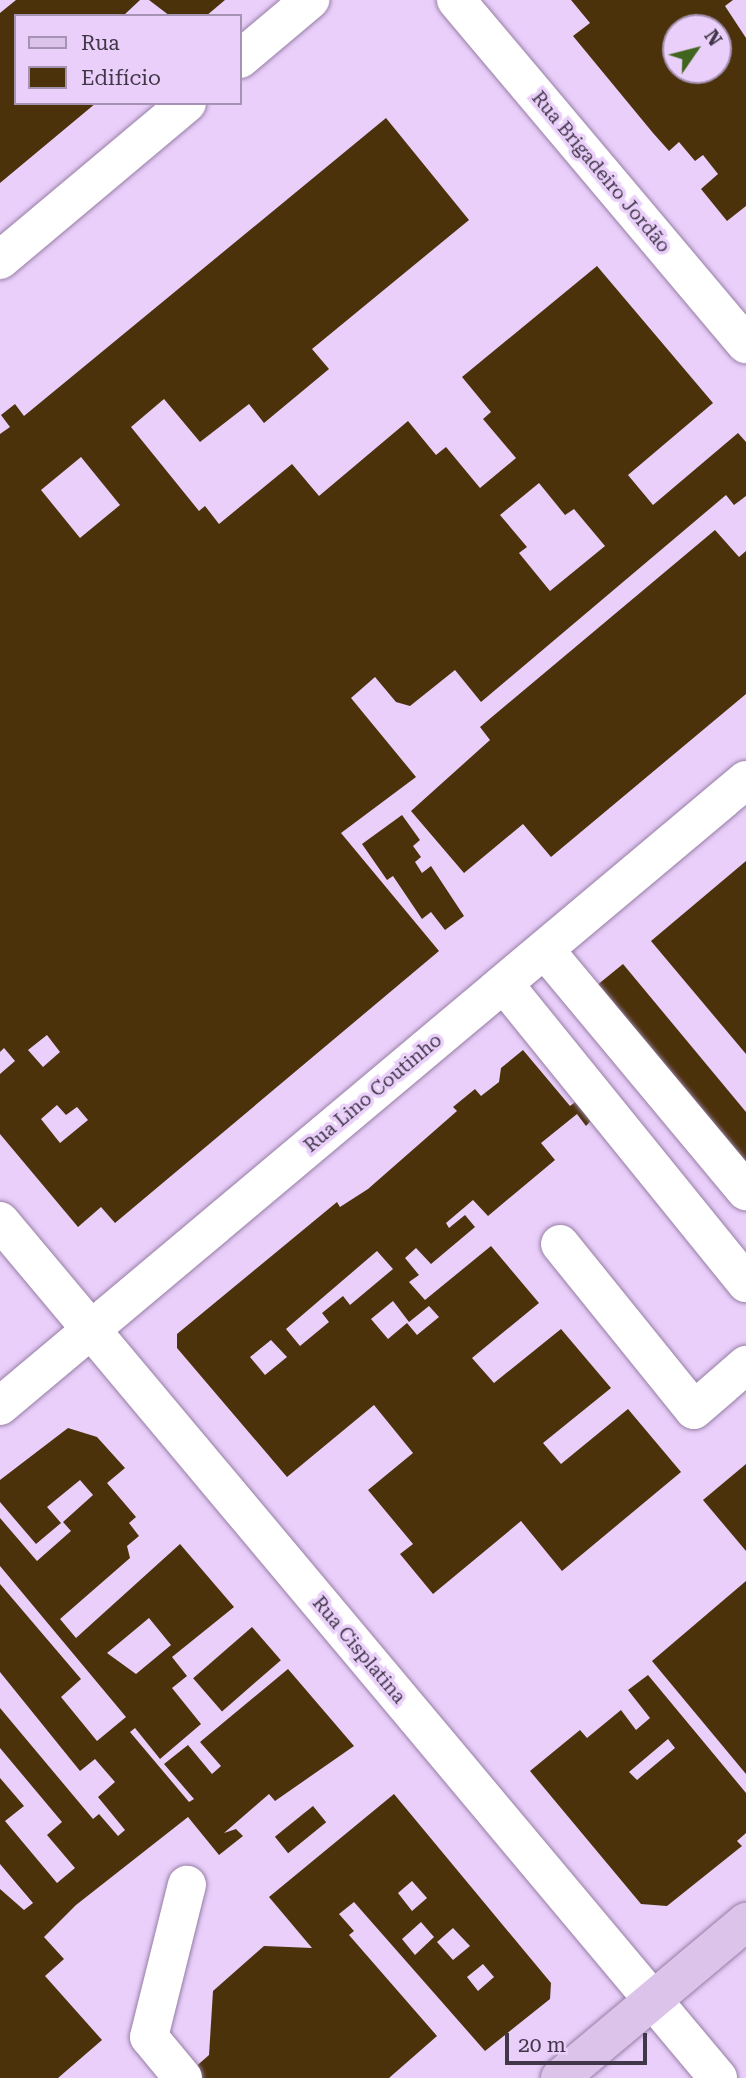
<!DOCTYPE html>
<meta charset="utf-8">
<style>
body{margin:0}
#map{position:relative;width:746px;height:2078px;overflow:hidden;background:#e9cffa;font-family:"Roboto Serif",serif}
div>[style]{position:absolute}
.building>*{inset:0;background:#4c320b;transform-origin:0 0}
.roads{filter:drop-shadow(0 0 2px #967ea5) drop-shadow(0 0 2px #967ea5)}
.minor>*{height:38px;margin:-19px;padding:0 19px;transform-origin:19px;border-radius:19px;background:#fff}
.major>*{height:38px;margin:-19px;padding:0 19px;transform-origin:19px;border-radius:19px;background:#dbc3e9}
span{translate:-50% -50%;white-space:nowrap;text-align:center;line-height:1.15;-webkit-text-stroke:7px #e9cffa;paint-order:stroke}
.street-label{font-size:19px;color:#413748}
.legend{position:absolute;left:14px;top:14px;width:228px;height:91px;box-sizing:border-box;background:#e9cffa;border:2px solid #a692b3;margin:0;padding:9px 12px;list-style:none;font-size:21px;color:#413748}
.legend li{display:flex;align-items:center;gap:14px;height:35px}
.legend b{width:35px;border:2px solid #a692b3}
.north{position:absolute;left:662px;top:14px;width:70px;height:70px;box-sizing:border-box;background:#e9cffa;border:2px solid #a692b3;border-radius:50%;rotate:55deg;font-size:19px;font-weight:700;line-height:28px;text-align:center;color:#413748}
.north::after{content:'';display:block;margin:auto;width:24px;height:32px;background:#41651e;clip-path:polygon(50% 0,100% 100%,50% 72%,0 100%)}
.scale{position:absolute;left:505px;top:2033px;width:142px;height:32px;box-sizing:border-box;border:4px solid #413748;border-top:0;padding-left:9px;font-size:21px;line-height:24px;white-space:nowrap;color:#413748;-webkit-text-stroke:5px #e9cffa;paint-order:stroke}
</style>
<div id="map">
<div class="building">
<div style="clip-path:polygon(16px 0,140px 0,123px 16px,16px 16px,16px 103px,96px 103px,0 183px,0 13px)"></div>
<div style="clip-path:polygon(149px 0,225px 0,206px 16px,170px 16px)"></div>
<div style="clip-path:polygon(evenodd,571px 0,733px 0,725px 6px,746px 38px,746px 206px,727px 221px,701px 189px,718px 174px,703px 155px,695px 161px,679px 142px,669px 151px,653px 133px,573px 36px,590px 23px,571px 0,676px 28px,718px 28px,718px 70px,676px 70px,676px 28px)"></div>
<div style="clip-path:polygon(evenodd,386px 118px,469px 220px,312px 349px,329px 369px,264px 423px,249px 404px,200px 442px,164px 399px,131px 427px,199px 511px,205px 506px,219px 524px,292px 464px,319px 496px,408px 421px,436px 455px,446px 447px,480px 488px,516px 458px,483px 419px,491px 412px,462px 377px,597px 266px,713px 403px,628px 475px,653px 505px,738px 433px,746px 442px,746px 496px,734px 505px,726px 495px,481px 702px,455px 670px,410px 706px,396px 702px,375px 677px,351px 698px,416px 777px,341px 833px,439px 951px,115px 1223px,101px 1207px,78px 1227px,0 1134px,0 1074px,15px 1061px,4px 1048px,0 1052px,0 434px,10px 427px,1px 415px,15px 404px,24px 416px,386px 118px,81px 457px,120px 505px,80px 538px,41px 490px,81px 457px,386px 118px,539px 483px,565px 515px,574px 509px,605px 546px,550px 591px,519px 553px,527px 547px,500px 515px,539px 483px,386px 118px,47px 1035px,60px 1052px,43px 1067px,28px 1050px,47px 1035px,386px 118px,57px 1105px,66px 1115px,77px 1107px,88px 1120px,60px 1143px,41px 1119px,57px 1105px)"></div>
<div style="clip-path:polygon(715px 530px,739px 557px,746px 551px,746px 694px,551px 857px,523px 824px,464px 873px,411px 811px,490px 740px,480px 727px)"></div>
<div style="clip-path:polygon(402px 815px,420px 840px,413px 846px,421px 857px,415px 862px,422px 873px,431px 866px,464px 916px,445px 930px,431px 912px,422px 919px,393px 876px,387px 880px,362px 844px)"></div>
<div style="clip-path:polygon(746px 861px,746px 1054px,651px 941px)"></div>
<div style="clip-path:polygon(623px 964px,746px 1112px,746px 1167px,596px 986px)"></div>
<div style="clip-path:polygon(evenodd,523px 1050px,570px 1106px,582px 1097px,596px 1115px,586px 1126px,577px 1114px,541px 1143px,555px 1160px,488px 1216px,473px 1200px,446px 1223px,449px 1228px,465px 1215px,475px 1227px,431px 1264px,416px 1248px,405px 1258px,419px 1275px,409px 1282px,425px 1300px,491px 1246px,539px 1303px,472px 1358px,494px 1383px,561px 1329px,611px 1388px,543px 1443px,561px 1464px,628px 1409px,681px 1472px,562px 1571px,521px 1521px,433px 1594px,400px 1554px,413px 1544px,368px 1490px,413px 1453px,374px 1405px,287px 1477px,177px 1348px,177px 1334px,337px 1202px,340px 1207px,368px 1189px,457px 1111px,453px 1107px,475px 1089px,481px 1096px,499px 1082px,501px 1068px,523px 1050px,377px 1251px,393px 1269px,350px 1305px,343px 1296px,322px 1313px,329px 1322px,300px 1346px,286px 1329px,377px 1251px,523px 1050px,393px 1301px,409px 1322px,429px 1306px,439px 1317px,417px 1335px,407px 1323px,388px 1339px,371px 1319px,393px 1301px,523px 1050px,271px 1340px,287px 1357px,265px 1375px,250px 1357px,271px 1340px)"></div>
<div style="clip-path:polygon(evenodd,68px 1428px,97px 1437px,125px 1468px,107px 1483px,136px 1517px,129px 1523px,139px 1536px,127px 1546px,130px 1558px,60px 1619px,76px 1638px,180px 1544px,234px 1607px,172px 1657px,187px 1676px,172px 1688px,201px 1724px,160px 1759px,135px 1728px,130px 1732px,189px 1802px,194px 1799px,164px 1764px,188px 1745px,212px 1774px,221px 1766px,200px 1742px,288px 1669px,354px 1746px,275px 1801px,269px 1794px,224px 1833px,236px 1829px,243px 1836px,219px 1855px,188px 1817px,76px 1905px,44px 1937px,64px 1959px,45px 1976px,102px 2040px,58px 2078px,0 2078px,0 1889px,24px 1910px,33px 1903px,0 1864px,0 1778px,24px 1806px,5px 1821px,57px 1883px,75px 1868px,47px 1835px,62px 1822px,0 1748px,0 1708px,93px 1819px,99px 1814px,118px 1836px,125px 1830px,98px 1797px,115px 1782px,95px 1759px,80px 1771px,0 1672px,0 1584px,81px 1679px,61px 1697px,97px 1741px,126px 1717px,0 1566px,0 1518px,37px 1561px,71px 1531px,63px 1522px,93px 1495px,80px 1480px,47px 1507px,61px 1523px,36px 1544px,0 1502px,0 1480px,68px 1428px,149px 1618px,171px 1645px,136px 1674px,107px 1653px,149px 1618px)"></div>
<div style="clip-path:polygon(746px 1464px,746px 1551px,703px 1500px)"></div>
<div style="clip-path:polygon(746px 1581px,746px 1774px,652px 1661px)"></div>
<div style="left:252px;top:1627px;width:44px;height:78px;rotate:49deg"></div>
<div style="clip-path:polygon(evenodd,648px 1675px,746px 1793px,746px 1833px,737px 1841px,742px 1846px,667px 1906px,641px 1904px,530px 1771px,580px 1730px,587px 1738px,621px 1710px,636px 1730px,650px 1718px,628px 1690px,648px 1675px,668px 1739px,675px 1748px,637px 1780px,629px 1772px,668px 1739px)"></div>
<div style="clip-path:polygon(evenodd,394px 1794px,551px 1983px,550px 1999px,485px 2051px,354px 1902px,339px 1914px,354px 1931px,349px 1935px,437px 2036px,389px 2078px,199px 2078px,192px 2070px,209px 2055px,213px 1991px,264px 1946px,312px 1948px,269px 1897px,394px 1794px,412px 1881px,427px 1898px,412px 1911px,398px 1893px,412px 1881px,394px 1794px,421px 1922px,434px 1937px,415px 1955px,402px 1939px,421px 1922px,394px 1794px,453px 1928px,470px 1946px,453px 1960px,437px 1942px,453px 1928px,394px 1794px,483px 1964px,494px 1977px,478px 1991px,467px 1977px,483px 1964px)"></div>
<div style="left:313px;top:1806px;width:21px;height:49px;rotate:51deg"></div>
</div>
<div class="roads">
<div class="minor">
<div style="left:456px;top:0;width:450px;rotate:49.9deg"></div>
<div style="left:240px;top:59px;width:92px;rotate:-40.1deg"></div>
<div style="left:0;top:260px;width:244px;rotate:-40deg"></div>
<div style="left:545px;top:950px;width:314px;rotate:50.2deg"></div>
<div style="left:504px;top:984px;width:385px;rotate:51deg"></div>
<div style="left:0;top:1221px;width:1118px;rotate:50.04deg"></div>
<div style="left:560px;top:1244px;width:213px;rotate:51.1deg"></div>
<div style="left:694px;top:1410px;width:69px;rotate:-40.9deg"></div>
<div style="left:0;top:1406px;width:974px;rotate:-40deg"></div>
<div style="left:183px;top:2078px;width:53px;rotate:-129.7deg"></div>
<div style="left:149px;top:2037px;width:157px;rotate:-76deg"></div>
</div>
<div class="major">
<div style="left:560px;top:2078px;width:243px;rotate:-40deg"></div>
</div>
</div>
<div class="street-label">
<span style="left:601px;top:172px;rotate:50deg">Rua Brigadeiro Jordão</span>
<span style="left:373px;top:1093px;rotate:-40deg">Rua Lino Coutinho</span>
<span style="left:359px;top:1650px;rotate:50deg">Rua Cisplatina</span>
</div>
<ul class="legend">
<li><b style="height:9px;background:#dbc3e9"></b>Rua</li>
<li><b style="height:19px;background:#4c320b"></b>Edifício</li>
</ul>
<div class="north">N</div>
<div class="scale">20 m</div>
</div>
